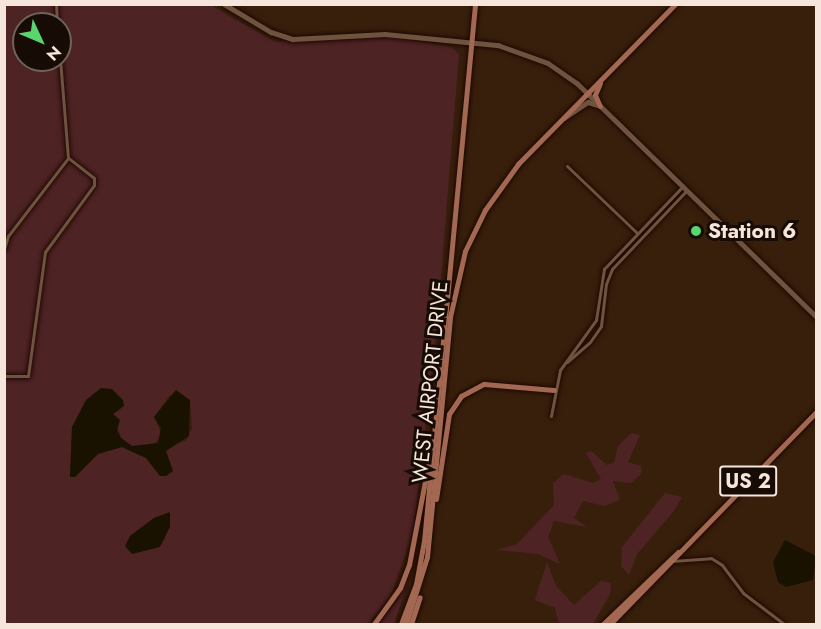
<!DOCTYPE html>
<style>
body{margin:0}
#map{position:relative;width:821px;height:629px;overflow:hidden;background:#381f0c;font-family:Jost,sans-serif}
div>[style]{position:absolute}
.green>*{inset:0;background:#4e2324}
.water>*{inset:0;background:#191200}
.roads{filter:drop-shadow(0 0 2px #1e0800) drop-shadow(0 0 2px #1e0800)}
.minor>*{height:3px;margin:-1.5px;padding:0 1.5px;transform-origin:1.5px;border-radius:1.5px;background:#6f533f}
.secondary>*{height:4.5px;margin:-2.25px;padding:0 2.25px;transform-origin:2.25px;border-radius:2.25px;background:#6f533f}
.primary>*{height:5px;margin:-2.5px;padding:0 2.5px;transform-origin:2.5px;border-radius:2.5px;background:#a26852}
.dots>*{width:16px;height:16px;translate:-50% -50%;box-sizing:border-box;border:3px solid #170c05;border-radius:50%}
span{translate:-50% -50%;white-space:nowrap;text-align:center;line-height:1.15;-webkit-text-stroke:6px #170c05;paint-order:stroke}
.shield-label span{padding:2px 4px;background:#170c05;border:2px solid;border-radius:4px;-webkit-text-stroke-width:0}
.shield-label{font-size:20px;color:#f6e5da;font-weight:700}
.poi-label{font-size:21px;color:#f6e5da;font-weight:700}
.left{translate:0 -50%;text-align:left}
.street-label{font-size:21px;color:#f6e5da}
.frame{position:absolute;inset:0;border:6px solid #f6e5da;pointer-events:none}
.north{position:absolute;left:12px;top:12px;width:60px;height:60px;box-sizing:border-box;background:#170c05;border:2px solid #70635a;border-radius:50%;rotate:134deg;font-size:16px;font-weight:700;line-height:24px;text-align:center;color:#f6e5da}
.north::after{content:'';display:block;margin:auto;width:21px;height:27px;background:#5ad56e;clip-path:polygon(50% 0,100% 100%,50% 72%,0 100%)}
</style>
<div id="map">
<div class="green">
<div style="clip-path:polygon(evenodd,4px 5px,211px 5px,275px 42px,392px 37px,451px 47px,459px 54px,438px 315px,413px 533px,390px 597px,368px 624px,5px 624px,4px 5px,24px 24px,60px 24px,60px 60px,24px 60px,24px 24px,4px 5px,170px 395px,190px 400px,192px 428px,186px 441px,169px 446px,166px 451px,171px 466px,160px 476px,146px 458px,122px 447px,98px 454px,75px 477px,70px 477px,72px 427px,79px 414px,120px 410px,113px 414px,121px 438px,132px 446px,152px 446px,162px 435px,154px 417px,170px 395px,4px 5px,170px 513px,164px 540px,153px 549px,138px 550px,130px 536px,154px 518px,170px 513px)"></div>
<div style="clip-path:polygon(631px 433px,640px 435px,628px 462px,641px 466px,642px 473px,631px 483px,613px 481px,620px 500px,604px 506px,583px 501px,574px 518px,587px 527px,554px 521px,548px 537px,560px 564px,538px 554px,497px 550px,517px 544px,554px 505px,553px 483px,564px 474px,593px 483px,601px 479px,586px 453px,591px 451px,607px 465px,614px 463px,618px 446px)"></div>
<div style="clip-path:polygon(665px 493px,682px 497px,674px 511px,637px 554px,629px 575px,621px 566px,622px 547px)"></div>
<div style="clip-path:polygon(547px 562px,556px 586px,574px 605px,601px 581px,611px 583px,610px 594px,593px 624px,559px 624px,555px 608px,535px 600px)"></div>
<div style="clip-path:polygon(412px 570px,394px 624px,379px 624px,399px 597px)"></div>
</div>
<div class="water">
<div style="clip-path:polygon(101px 388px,112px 389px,123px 400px,124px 406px,113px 414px,120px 420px,117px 430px,121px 438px,132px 446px,158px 443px,161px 428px,154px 417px,176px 390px,190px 400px,189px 436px,166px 451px,173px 471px,166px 476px,160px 476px,146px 458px,122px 447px,98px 454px,75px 477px,70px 477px,72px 427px,86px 400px)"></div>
<div style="clip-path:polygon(170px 512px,170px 527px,160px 547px,132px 554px,125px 546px,130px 536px,154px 518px)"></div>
<div style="clip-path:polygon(785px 540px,816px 556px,813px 580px,786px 587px,778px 582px,773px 562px)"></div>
</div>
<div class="roads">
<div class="minor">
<div style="left:56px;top:4px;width:20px;rotate:87deg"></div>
<div style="left:567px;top:166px;width:97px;rotate:43.7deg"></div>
<div style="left:4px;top:249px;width:14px;rotate:-73deg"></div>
<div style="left:8px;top:236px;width:98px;rotate:-52.4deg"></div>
<div style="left:68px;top:158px;width:100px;rotate:-94.6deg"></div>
<div style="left:567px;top:362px;width:30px;rotate:-41deg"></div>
<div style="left:590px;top:342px;width:19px;rotate:-55deg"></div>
<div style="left:601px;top:326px;width:42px;rotate:-83.2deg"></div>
<div style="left:606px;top:284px;width:16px;rotate:-68deg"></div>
<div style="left:612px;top:269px;width:109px;rotate:-46.5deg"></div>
<div style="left:4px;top:376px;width:24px"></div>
<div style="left:28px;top:376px;width:125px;rotate:-82.2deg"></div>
<div style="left:45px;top:252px;width:83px;rotate:-53.8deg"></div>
<div style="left:94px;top:185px;width:7px;rotate:-90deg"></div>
<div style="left:94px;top:178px;width:33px;rotate:-142deg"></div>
<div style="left:551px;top:416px;width:47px;rotate:-78.9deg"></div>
<div style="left:560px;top:370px;width:62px;rotate:-54.2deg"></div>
<div style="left:596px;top:320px;width:52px;rotate:-81.1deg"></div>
<div style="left:604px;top:269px;width:115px;rotate:-46.4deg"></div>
<div style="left:672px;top:561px;width:39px;rotate:-4deg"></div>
<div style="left:711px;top:558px;width:13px;rotate:32deg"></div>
<div style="left:722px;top:565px;width:35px;rotate:53deg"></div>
<div style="left:743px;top:593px;width:51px;rotate:37.1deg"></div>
</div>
<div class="secondary">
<div style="left:224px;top:4px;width:55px;rotate:30.8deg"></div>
<div style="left:271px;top:32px;width:23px;rotate:18deg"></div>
<div style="left:293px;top:39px;width:92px;rotate:-3.1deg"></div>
<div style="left:385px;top:34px;width:114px;rotate:5.6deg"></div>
<div style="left:498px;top:45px;width:53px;rotate:19.8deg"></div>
<div style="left:548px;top:63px;width:35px;rotate:35deg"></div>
<div style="left:577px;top:83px;width:334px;rotate:44.3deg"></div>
<div style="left:564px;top:118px;width:29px;rotate:-34deg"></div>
<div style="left:588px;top:102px;width:10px;rotate:17deg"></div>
</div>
<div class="primary">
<div style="left:600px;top:83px;width:13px;rotate:113deg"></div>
<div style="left:595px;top:95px;width:12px;rotate:66deg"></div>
<div style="left:436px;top:499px;width:86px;rotate:-81.3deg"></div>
<div style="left:449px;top:414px;width:22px;rotate:-56deg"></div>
<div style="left:461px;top:396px;width:26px;rotate:-28deg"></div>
<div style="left:484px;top:384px;width:70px;rotate:4.9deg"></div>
<div style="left:374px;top:624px;width:44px;rotate:-54.2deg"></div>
<div style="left:400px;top:588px;width:25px;rotate:-69deg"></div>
<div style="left:409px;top:565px;width:102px;rotate:-79.2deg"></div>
<div style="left:401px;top:624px;width:43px;rotate:-69.4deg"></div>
<div style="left:416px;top:584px;width:44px;rotate:-79.5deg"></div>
<div style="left:424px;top:541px;width:539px;rotate:-84.57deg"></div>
<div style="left:406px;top:624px;width:70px;rotate:-72.6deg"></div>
<div style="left:427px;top:557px;width:241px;rotate:-84.5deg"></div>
<div style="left:450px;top:317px;width:68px;rotate:-77.2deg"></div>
<div style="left:465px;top:251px;width:46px;rotate:-64deg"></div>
<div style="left:485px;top:210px;width:57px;rotate:-54.3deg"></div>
<div style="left:518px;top:164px;width:224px;rotate:-45.5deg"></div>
<div style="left:411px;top:624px;width:28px;rotate:-72deg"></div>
<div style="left:603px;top:624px;width:104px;rotate:-43.8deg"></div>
<div style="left:610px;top:624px;width:296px;rotate:-45.8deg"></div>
</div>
</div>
<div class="dots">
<div style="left:696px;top:231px;background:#5ad56e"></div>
</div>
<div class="shield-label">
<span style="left:748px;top:481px">US 2</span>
</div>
<div class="poi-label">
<span class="left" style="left:708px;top:231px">Station 6</span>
</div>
<div class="street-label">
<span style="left:430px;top:382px;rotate:-84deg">WEST AIRPORT DRIVE</span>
</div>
<div class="frame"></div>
<div class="north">N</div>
</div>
